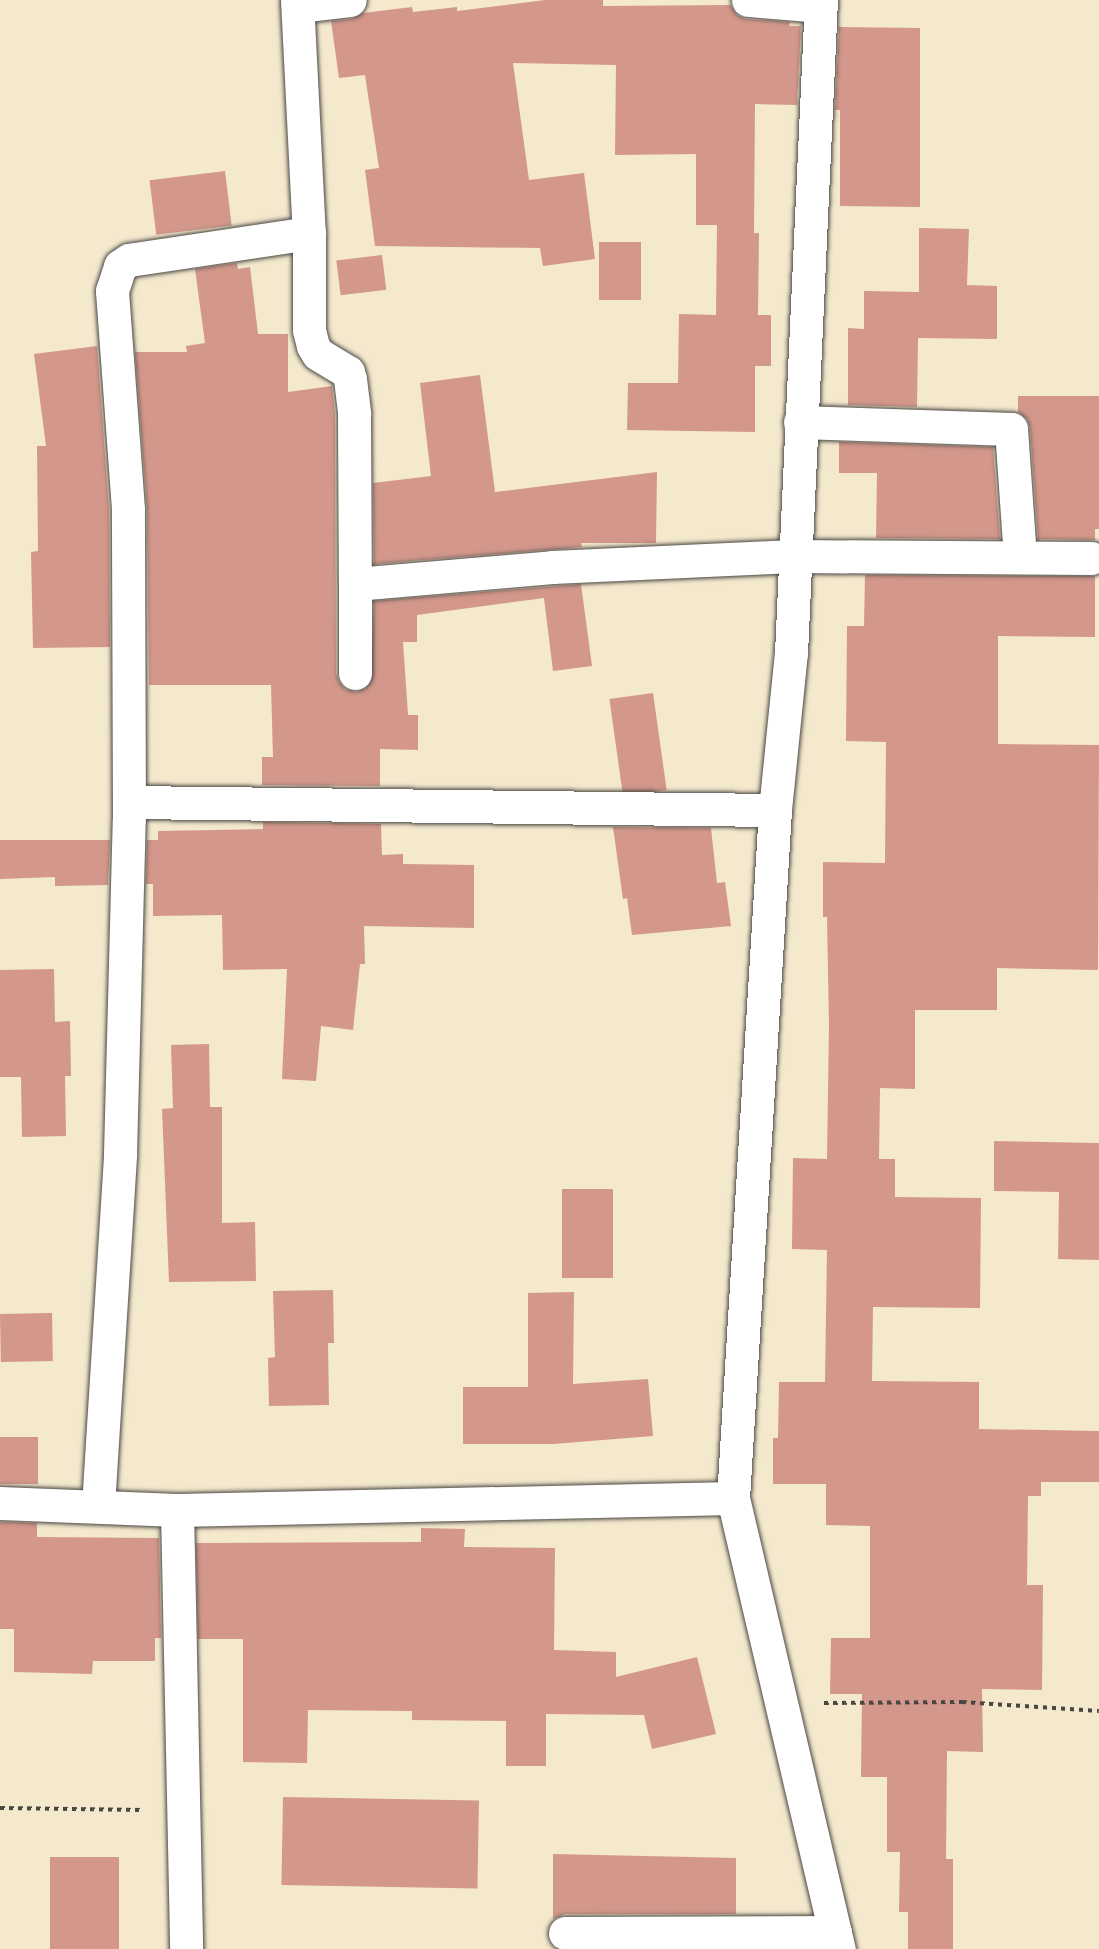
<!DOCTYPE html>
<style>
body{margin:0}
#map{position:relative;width:1099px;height:1949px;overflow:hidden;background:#f4e8cd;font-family:Kalam,sans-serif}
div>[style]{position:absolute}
.building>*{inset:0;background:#d3978b;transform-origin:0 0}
.path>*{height:4px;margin-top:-2px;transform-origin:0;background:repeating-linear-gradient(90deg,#494743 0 4.5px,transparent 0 9px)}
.roads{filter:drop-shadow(0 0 2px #494743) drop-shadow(0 0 2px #494743)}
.minor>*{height:33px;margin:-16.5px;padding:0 16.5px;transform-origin:16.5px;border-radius:16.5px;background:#fff}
span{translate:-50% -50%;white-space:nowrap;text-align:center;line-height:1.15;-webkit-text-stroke:4.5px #fcf5e5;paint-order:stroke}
</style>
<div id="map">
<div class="building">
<div style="clip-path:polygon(545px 0,603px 0,603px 6px,730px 5px,737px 15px,746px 19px,790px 22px,789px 26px,801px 26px,797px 105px,755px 104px,754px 233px,759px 233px,758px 315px,771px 315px,771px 366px,755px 366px,755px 432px,627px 430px,628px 383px,678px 383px,679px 314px,716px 315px,717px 225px,696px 225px,696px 154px,615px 155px,616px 65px,513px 63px,529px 180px,584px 173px,595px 259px,543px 266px,540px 248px,375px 246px,365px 170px,379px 168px,365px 75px,339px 78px,331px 21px,352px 19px,363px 13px,412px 7px,413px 12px,457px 7px,457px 11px)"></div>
<div style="clip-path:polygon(839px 27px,920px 28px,920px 207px,840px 206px,840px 110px,835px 110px)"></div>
<div style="left:225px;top:171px;width:55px;height:76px;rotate:83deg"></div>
<div style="clip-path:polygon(919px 228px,969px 229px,967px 285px,997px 286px,997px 339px,918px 338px,917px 407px,848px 405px,848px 328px,864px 329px,864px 291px,919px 292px)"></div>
<div style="left:599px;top:242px;width:42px;height:58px"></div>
<div style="left:382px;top:255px;width:35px;height:46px;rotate:83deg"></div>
<div style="clip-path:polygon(237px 263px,238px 269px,250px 267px,258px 334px,288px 334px,288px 392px,332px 386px,335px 415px,336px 673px,339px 682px,345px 689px,356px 692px,365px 689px,371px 682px,374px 601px,581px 584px,592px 666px,553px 671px,544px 598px,417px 615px,417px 642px,403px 642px,408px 715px,418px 715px,418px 750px,380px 749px,380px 786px,262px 785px,262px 757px,273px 757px,271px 685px,149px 685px,147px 508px,135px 352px,187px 352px,186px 346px,205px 343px,195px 269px)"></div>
<div style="clip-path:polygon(97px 346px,109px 510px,110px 647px,33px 648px,31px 552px,38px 551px,37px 446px,46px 446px,34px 354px)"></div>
<div style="clip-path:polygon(480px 375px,495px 492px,657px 472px,656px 543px,581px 543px,582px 547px,374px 564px,373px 483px,431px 476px,420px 383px)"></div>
<div style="clip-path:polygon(1018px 396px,1099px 396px,1099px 529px,1095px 529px,1095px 540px,1038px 539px,1030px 428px,1027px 419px,1018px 412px)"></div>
<div style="clip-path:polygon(839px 442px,993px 447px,1000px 539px,876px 538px,877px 473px,839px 473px)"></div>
<div style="clip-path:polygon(865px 575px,1095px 576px,1095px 637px,998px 636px,998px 744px,1099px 745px,1098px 970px,997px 968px,997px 1010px,915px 1010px,915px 1089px,880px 1088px,879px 1159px,895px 1159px,895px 1197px,981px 1198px,980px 1308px,873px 1307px,872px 1381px,979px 1382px,979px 1429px,1099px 1431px,1099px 1482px,1041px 1482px,1041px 1496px,1028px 1496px,1027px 1585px,1043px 1585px,1042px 1690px,982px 1689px,983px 1752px,947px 1751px,946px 1859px,953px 1859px,953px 1949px,908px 1949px,908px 1912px,899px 1912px,900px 1852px,887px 1852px,887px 1777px,861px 1777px,862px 1694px,830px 1694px,831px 1638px,870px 1638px,870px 1526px,826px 1525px,826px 1484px,773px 1484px,773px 1438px,778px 1438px,779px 1382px,825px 1382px,827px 1250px,792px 1249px,793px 1158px,827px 1159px,829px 1024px,827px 917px,823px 917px,823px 862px,885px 863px,886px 742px,846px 741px,847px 626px,864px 626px)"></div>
<div style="left:653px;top:693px;width:98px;height:44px;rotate:82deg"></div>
<div style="clip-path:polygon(263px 822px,381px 824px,382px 855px,403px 854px,403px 864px,474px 865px,474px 928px,364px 926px,365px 964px,360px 964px,353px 1030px,321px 1026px,316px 1081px,282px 1079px,287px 969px,223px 970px,222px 915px,153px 916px,153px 884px,146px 884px,147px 840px,158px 840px,158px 831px,263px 829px)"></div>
<div style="clip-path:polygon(613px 827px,711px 828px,717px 883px,725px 882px,731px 926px,632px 935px,627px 898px,623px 899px)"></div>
<div style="clip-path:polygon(0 840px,110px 840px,108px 885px,55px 886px,55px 877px,0 879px)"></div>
<div style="clip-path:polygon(54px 969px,55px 1022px,70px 1021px,71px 1076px,65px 1076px,66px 1136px,22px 1137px,21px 1077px,0 1077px,0 970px)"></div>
<div style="clip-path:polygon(209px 1044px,210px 1107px,222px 1107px,222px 1223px,255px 1222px,256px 1281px,169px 1282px,162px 1109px,173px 1108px,171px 1045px)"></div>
<div style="clip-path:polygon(994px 1141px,1099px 1143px,1099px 1260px,1058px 1259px,1059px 1192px,994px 1191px)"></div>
<div style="left:562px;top:1189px;width:51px;height:89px"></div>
<div style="clip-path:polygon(333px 1290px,334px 1343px,328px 1343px,329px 1405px,269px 1406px,268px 1358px,275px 1357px,273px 1291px)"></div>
<div style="clip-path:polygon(574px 1292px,573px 1384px,648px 1379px,653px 1436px,553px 1444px,463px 1444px,463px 1387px,528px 1387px,528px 1293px)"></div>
<div style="left:52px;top:1313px;width:48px;height:52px;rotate:89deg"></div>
<div style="left:0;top:1437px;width:38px;height:47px"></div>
<div style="clip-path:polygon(0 1522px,37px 1523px,37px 1537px,159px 1538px,161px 1638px,155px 1638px,155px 1661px,93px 1661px,92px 1674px,14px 1672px,14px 1629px,0 1629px)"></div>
<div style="clip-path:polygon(421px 1528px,465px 1529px,464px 1547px,555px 1548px,554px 1650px,616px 1652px,616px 1677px,697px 1657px,716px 1734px,652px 1749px,644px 1715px,546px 1714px,546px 1766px,506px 1766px,506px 1721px,412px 1720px,412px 1711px,308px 1710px,307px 1763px,243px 1762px,243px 1639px,198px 1639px,196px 1543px,421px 1542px)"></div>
<div style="left:283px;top:1797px;width:196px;height:88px;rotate:1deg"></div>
<div style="clip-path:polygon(553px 1854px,736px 1858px,736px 1914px,565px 1914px,553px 1919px)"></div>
<div style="left:50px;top:1857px;width:69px;height:92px"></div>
</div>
<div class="path">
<div style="left:824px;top:1703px;width:138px;rotate:-0.4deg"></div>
<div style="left:962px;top:1702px;width:137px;rotate:3.8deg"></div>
<div style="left:0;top:1808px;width:144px;rotate:0.8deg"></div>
</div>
<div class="roads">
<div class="minor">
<div style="left:297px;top:0;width:233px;rotate:87.1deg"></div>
<div style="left:309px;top:233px;width:97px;rotate:90deg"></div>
<div style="left:309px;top:330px;width:16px;rotate:76deg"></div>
<div style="left:313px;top:346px;width:9px;rotate:58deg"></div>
<div style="left:318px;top:354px;width:35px;rotate:31deg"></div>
<div style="left:348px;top:372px;width:7px;rotate:74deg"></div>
<div style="left:350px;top:379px;width:35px;rotate:83deg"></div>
<div style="left:354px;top:414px;width:170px;rotate:89.7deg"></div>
<div style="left:355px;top:584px;width:198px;rotate:-4.9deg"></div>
<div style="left:552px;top:567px;width:242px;rotate:-2.6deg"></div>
<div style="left:794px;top:556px;width:297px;rotate:0.4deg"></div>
<div style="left:748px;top:0;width:72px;rotate:4.8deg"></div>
<div style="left:821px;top:0;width:653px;rotate:92.63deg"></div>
<div style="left:791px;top:652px;width:159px;rotate:95.8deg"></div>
<div style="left:775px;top:810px;width:689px;rotate:93.49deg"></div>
<div style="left:733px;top:1498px;width:463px;rotate:76.8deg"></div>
<div style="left:298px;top:6px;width:52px;rotate:-6.6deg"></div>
<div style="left:800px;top:422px;width:211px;rotate:1.9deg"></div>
<div style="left:1011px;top:429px;width:128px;rotate:86deg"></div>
<div style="left:355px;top:673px;width:89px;rotate:-90deg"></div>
<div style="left:129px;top:802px;width:646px;rotate:0.71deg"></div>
<div style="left:0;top:1503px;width:177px;rotate:2.3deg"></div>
<div style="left:177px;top:1510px;width:556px;rotate:-1.24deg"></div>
<div style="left:98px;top:1506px;width:353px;rotate:-86.4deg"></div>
<div style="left:120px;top:1154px;width:335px;rotate:-88.5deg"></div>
<div style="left:129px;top:819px;width:310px;rotate:-90.2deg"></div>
<div style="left:128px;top:509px;width:219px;rotate:-94.2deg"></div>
<div style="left:112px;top:291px;width:26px;rotate:-72deg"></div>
<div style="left:120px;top:266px;width:11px;rotate:-34deg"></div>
<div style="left:129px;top:260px;width:182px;rotate:-8.5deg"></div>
<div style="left:177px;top:1510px;width:439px;rotate:88.8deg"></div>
<div style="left:565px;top:1933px;width:270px;rotate:-0.2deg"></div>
</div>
</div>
</div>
